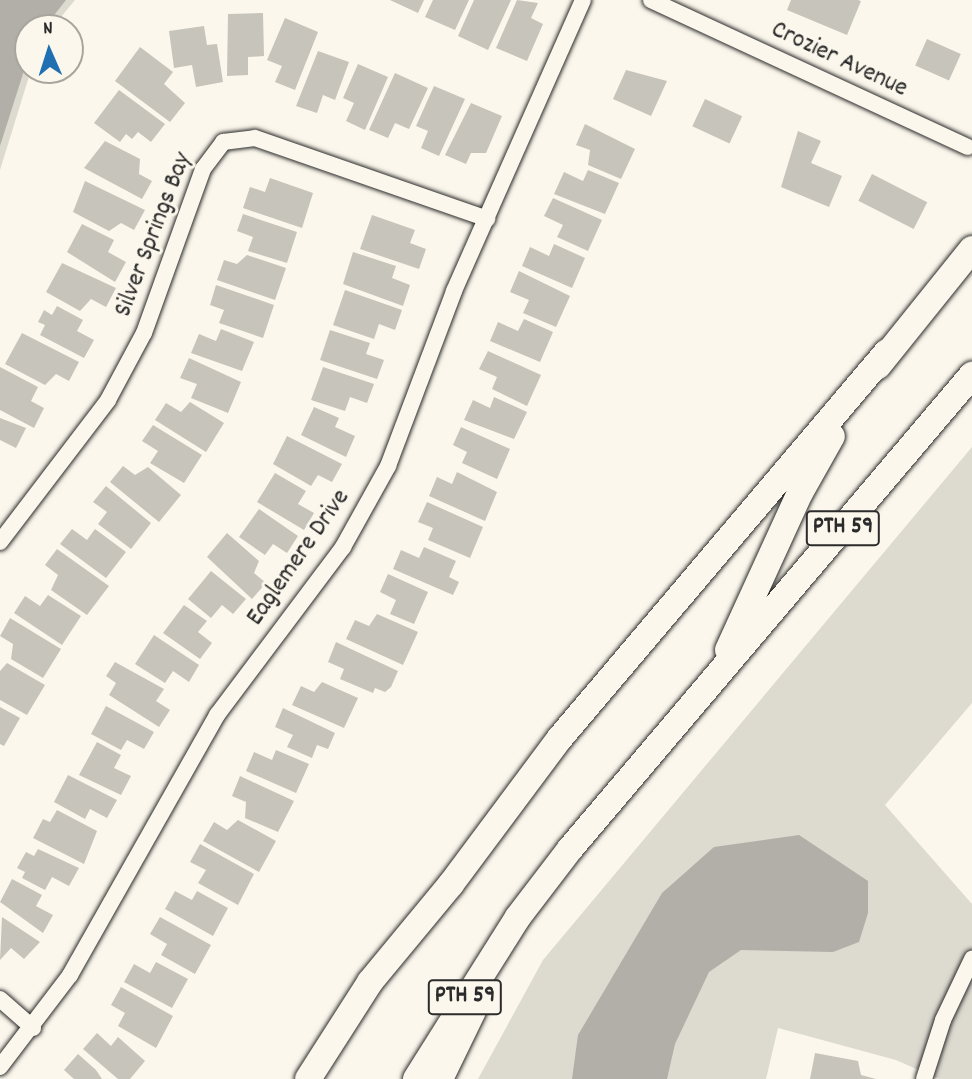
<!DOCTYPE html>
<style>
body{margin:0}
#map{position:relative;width:972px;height:1079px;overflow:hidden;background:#fbf7ec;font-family:Dekko,sans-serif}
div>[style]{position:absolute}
.green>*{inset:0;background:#dddad0}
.water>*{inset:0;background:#b1afa7}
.building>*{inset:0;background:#c7c4bc;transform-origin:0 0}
.roads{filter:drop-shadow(0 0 2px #2b2b2b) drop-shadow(0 0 2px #2b2b2b)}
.minor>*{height:16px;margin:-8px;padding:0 8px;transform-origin:8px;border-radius:8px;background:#fbf7ec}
.primary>*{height:26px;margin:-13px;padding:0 13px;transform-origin:13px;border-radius:13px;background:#fbf7ec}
span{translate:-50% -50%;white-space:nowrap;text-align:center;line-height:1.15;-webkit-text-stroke:6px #fbf7ec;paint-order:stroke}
.shield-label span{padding:2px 5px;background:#fbf7ec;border:2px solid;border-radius:5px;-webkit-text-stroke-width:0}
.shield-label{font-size:24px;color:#2b2b2b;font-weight:700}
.street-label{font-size:26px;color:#2b2b2b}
.north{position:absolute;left:14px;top:14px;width:70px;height:70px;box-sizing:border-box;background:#fbf7ec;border:2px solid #a8a59f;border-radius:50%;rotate:357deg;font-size:19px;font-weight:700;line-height:28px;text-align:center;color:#2b2b2b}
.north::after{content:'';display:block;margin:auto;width:24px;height:32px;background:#1f6fb2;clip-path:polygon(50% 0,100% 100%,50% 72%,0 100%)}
</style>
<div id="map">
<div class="green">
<div style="clip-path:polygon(0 0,75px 0,52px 28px,28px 28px,31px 70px,0 170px)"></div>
<div style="clip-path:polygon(972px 447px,972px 703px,885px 805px,972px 904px,972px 1079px,939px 1079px,896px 1060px,778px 1028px,766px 1079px,478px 1079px,543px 960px)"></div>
</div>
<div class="water">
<div style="clip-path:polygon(0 0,66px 0,44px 28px,28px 28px,28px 58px,0 146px)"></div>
<div style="clip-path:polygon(799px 835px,868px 881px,868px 913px,859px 942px,833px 952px,741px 950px,709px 972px,675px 1044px,667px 1079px,572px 1079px,578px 1035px,662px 893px,714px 847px)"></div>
</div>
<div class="building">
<div style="clip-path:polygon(390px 0,424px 0,418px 13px)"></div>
<div style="clip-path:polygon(433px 0,469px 0,455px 30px,425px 17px)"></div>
<div style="clip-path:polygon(474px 0,511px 0,488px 50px,458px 36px)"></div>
<div style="clip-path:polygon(517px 0,538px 3px,531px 18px,543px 24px,527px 61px,496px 48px)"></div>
<div style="clip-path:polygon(791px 0,858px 0,861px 1px,847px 35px,787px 10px)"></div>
<div style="clip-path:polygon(263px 13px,264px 56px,248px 57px,248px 75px,227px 76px,228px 14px)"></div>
<div style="clip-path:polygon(285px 18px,318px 32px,295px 90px,275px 82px,282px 66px,267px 60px)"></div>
<div style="clip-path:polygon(204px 26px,207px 45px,217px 44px,223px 82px,196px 87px,192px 65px,174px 68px,169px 31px)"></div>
<div style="left:927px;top:39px;width:37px;height:29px;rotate:24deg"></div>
<div style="clip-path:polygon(140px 47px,173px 72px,164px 84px,185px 103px,170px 122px,115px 81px)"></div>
<div style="clip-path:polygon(318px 51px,349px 62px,335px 100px,323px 95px,317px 113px,296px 106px)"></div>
<div style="clip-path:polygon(358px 64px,388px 77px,365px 130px,346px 121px,354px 103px,343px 98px)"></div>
<div style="clip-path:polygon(626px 70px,667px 81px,651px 116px,613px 99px)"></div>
<div style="clip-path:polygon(395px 73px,428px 88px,409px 129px,395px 123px,388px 138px,369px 130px)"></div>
<div style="clip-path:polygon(434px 86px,465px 99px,439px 156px,421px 148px,428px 131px,416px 126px)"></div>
<div style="clip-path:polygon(119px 90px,165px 124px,151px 142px,138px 132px,132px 139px,126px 134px,120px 142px,94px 123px)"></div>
<div style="left:705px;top:99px;width:41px;height:30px;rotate:25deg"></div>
<div style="clip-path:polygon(471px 103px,502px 116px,486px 153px,471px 153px,466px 164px,445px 155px)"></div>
<div style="clip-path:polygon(585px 124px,635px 149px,621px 179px,588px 165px,590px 150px,576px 145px)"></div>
<div style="clip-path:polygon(798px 131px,821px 141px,811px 163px,842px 176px,829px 207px,781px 187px)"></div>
<div style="clip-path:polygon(105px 141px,140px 159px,139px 174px,152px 181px,142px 199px,84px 168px)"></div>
<div style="clip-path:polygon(588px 170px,619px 183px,605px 214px,554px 194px,564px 172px,583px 181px)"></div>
<div style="left:872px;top:174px;width:62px;height:30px;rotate:27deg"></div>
<div style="clip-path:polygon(270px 178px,313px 193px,302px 228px,243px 208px,250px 187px,265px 192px)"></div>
<div style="clip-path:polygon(85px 181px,145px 210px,134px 230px,121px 223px,109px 231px,73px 212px)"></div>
<div style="clip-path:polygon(553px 198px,602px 220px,588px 251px,557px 237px,563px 225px,544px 216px)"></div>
<div style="clip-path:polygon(243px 214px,297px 232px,287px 263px,248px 251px,253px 237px,237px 231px)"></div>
<div style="clip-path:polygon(372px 215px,415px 230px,410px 243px,426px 249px,419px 269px,360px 249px)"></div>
<div style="clip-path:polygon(82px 224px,114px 240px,108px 252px,126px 262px,115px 282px,67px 252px)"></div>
<div style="clip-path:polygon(554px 244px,585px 258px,572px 288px,522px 266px,530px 247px,549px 256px)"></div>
<div style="clip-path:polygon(353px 252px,396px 266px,392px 278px,410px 285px,403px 306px,343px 284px)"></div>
<div style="clip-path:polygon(247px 255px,286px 268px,275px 300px,217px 280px,224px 260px,237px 264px)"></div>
<div style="clip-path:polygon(62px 263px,116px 288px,106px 307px,91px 299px,80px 311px,46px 292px)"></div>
<div style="clip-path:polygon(519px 271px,570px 296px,556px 327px,523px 313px,529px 300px,510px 292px)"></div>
<div style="clip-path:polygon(216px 285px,274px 305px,263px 338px,219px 323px,224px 310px,210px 305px)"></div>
<div style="clip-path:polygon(345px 290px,402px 310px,395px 330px,379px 324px,374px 339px,333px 325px)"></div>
<div style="clip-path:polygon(57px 306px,83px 320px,77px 331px,94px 340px,84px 358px,40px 335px,45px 325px,38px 322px,44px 310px,52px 315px)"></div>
<div style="clip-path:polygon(524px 319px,553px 332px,540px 362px,490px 341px,498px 322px,518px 331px)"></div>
<div style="clip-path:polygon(221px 329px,254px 342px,242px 371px,191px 353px,199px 334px,216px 341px)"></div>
<div style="clip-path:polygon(330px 330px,370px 343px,366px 354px,384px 360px,377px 379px,320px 360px)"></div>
<div style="clip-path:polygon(22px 333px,79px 362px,69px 381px,56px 374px,45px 385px,5px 364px)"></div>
<div style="clip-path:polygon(488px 351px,541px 375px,527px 406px,492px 389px,497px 377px,479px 369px)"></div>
<div style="clip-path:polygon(189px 358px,241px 382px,228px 413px,191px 398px,197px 384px,180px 378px)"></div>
<div style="clip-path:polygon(0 367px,38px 387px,31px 401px,44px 408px,34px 428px,0 410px)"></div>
<div style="clip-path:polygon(323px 367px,374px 384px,367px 403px,350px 397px,345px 411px,311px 400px)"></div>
<div style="clip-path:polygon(494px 397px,527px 412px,514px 439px,464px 420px,473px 400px,490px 408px)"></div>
<div style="clip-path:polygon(190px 402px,224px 423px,206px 452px,155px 420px,166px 403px,181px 412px)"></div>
<div style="clip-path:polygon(314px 407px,339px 418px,335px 427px,355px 436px,346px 457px,301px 435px)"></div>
<div style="clip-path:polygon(0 418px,26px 428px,16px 448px,0 440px)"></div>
<div style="clip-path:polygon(153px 425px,202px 455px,184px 483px,150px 463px,158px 451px,142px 441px)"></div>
<div style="clip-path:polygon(461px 427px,510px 449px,497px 479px,462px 463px,467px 452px,453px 445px)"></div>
<div style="clip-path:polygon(287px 436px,342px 464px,332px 482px,318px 475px,311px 486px,273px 464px)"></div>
<div style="clip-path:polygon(123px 466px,135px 475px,148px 467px,181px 495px,159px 522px,110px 482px)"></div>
<div style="clip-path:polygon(457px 472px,497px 492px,485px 521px,429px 496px,437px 477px,452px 484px)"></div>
<div style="clip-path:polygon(275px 473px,306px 491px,298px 504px,314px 513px,304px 530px,257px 502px)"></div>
<div style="clip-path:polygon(106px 486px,151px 523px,131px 549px,98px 524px,107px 512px,93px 502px)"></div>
<div style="clip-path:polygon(427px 502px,483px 527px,470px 558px,428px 540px,433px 528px,418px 522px)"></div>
<div style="clip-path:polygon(259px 509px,298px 536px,287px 553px,273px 544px,265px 555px,239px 537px)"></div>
<div style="clip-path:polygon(72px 529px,87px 540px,95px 529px,126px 552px,106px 578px,60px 544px)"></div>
<div style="clip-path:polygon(227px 533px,259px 561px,254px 573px,266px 583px,252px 599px,207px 557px)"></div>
<div style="clip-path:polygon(424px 547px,456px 561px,449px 577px,459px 582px,453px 595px,393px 569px,401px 550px,419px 558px)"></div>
<div style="clip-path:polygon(57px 549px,109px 586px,87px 615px,51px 590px,58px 575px,45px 565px)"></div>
<div style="clip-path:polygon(211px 571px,246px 599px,233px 614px,222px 605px,211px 618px,188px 599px)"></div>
<div style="clip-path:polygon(388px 574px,428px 592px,414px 624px,390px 614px,396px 600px,380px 592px)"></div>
<div style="clip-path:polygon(48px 595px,81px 616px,62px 645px,14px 613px,25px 596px,40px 606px)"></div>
<div style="clip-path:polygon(184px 605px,207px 621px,198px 632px,212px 643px,200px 659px,163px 633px)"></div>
<div style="clip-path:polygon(377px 614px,418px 632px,403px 665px,346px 639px,355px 620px,369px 626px)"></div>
<div style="clip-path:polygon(10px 618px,61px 649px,43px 678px,11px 659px,13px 644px,0 636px)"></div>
<div style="clip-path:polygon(154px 635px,199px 665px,189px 682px,173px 671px,165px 683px,135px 664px)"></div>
<div style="clip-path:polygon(336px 642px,398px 671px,391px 687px,385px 692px,375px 688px,373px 693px,340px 679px,344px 669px,328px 662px)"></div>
<div style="clip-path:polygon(115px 662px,164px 689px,156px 701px,170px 710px,159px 727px,109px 695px,116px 683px,106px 676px)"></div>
<div style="clip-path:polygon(7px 663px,45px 685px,27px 715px,0 700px,0 671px)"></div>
<div style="clip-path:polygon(322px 682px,358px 698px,344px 728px,292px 705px,301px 686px,314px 692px)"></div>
<div style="clip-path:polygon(106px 706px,154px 732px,144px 749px,127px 740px,121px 750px,91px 734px)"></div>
<div style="clip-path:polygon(0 707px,20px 718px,4px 746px,0 744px)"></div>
<div style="clip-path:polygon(283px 708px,335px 733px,328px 749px,317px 745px,312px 758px,287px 747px,293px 735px,275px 727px)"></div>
<div style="clip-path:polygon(97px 742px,121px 755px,114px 768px,131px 776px,121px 795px,79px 775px)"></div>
<div style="clip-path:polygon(276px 750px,309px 764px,296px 793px,246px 771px,254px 752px,272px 760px)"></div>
<div style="clip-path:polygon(68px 775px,117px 800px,107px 818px,90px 809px,85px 819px,54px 802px)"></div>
<div style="clip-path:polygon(240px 776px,294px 801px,278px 832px,245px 818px,246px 802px,232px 796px)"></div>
<div style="clip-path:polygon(57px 810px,97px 831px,84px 864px,33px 838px,43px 819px,50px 822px)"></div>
<div style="clip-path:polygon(238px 820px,276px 841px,259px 872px,203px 841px,214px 822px,227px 830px)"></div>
<div style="clip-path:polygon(200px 844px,254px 874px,238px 905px,198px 883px,206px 870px,190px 862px)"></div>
<div style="clip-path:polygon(38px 849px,79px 868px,69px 886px,52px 877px,45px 890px,22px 878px,25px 872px,17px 868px,26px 852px,34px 856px)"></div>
<div style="clip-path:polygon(12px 879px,42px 895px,36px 906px,53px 915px,43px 933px,0 902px)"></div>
<div style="clip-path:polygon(175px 891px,192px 900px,197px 891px,228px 908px,213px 936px,165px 909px)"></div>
<div style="clip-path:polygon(2px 917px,40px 942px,24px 959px,11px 948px,0 960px)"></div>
<div style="clip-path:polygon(160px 917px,211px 945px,195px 974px,161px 955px,167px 944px,150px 934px)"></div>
<div style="clip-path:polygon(156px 962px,188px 979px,172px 1008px,124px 982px,134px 964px,150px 973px)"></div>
<div style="clip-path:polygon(121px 987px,173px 1016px,156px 1048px,118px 1026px,125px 1013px,111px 1005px)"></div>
<div style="clip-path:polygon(97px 1033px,111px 1046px,118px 1037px,145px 1061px,130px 1079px,118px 1079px,83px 1049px)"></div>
<div style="clip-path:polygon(815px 1053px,858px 1061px,861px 1075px,876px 1079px,810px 1079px)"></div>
<div style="clip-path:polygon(78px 1054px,96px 1070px,102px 1079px,74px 1079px,64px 1070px)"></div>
</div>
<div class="roads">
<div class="minor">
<div style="left:651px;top:0;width:349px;rotate:24.9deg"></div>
<div style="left:0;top:542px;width:178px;rotate:-52.7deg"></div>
<div style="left:108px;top:400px;width:76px;rotate:-61.8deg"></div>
<div style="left:144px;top:333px;width:174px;rotate:-70.2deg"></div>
<div style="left:203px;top:169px;width:34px;rotate:-53deg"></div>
<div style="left:223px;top:142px;width:32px;rotate:-7deg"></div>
<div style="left:255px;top:138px;width:246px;rotate:19.2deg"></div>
<div style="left:0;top:999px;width:44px;rotate:41.3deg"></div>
<div style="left:0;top:1067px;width:116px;rotate:-52.7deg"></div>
<div style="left:70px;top:975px;width:299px;rotate:-60.5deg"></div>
<div style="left:217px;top:715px;width:210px;rotate:-53.1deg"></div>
<div style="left:343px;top:547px;width:93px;rotate:-60.9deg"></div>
<div style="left:388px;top:466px;width:187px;rotate:-69.3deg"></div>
<div style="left:454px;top:291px;width:318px;rotate:-66.1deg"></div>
<div style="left:924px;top:1079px;width:62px;rotate:-72.1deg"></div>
<div style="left:943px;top:1020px;width:68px;rotate:-64.6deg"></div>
</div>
<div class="primary">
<div style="left:878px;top:366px;width:150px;rotate:-51.2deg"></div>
<div style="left:728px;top:650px;width:173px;rotate:-65.4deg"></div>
<div style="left:800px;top:493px;width:65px;rotate:-60.7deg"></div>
<div style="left:308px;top:1079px;width:115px;rotate:-57.4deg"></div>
<div style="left:370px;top:982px;width:127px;rotate:-50.4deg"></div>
<div style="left:451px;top:884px;width:182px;rotate:-53.3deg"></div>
<div style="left:560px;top:738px;width:506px;rotate:-49.73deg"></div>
<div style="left:416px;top:1079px;width:191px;rotate:-57.8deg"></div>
<div style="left:518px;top:917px;width:86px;rotate:-52.6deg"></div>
<div style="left:570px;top:849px;width:622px;rotate:-49.7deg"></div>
<div style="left:440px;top:1079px;width:76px;rotate:-64.1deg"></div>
</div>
</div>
<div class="shield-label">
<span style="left:843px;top:528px">PTH 59</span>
<span style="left:465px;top:997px">PTH 59</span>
</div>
<div class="street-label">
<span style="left:839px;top:60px;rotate:25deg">Crozier Avenue</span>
<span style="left:154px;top:235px;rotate:-69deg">Silver Springs Bay</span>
<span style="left:299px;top:558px;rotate:-55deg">Eaglemere Drive</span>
</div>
<div class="north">N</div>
</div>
